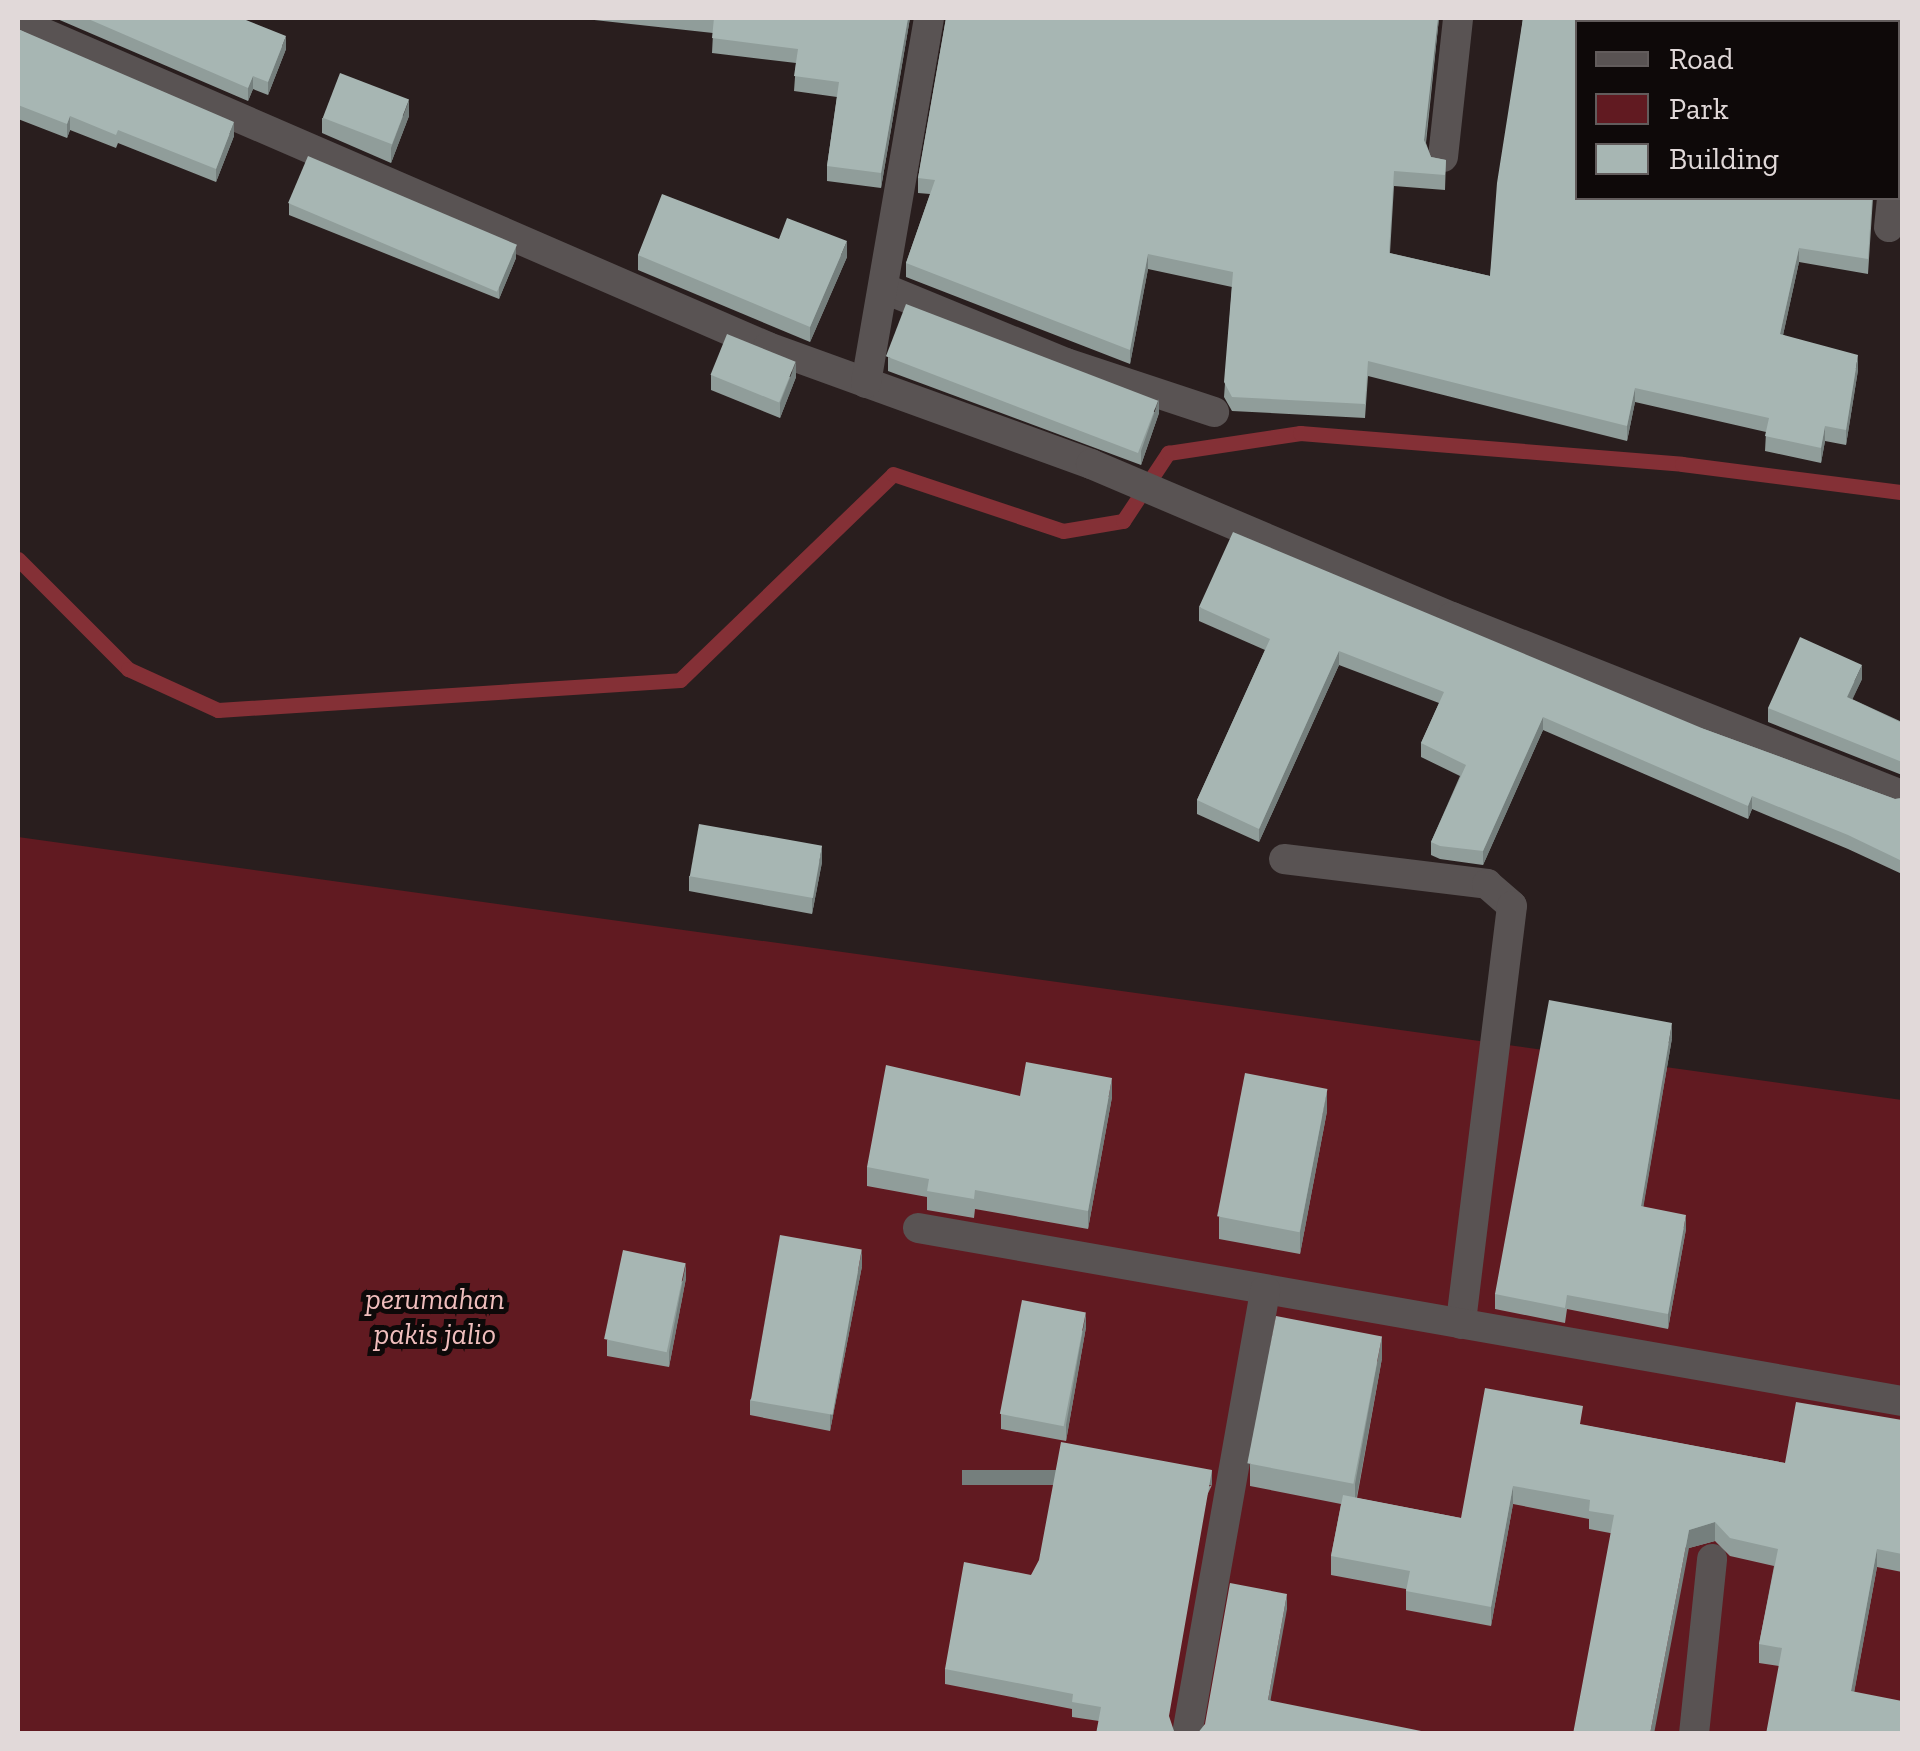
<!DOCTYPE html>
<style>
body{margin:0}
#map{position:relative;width:1920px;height:1751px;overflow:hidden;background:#291e1e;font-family:"Zilla Slab",serif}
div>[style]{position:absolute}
.green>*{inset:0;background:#611a21}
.stream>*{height:15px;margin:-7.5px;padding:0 7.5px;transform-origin:7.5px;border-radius:7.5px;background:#843036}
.minor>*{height:30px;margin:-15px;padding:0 15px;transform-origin:15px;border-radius:15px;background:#595353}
.wall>*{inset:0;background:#909d9a}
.shaded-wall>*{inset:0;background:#757f7d;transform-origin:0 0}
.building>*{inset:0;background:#a7b6b3;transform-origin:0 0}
span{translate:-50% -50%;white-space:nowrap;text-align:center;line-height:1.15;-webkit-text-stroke:10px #0e0909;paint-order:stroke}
.park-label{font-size:30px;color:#f0bebd;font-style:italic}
.frame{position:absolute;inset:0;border:20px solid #e1d9d9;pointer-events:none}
.legend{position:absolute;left:1575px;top:20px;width:325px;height:180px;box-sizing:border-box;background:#0e0909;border:2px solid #625c5c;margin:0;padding:12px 18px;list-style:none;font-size:30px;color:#e1d9d9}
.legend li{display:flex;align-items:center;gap:20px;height:50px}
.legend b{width:50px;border:2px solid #625c5c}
</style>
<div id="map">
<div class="green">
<div style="clip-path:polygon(18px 837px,1902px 1100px,1902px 1733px,18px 1734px)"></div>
</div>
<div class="stream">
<div style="left:18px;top:559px;width:156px;rotate:45deg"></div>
<div style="left:128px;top:669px;width:99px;rotate:24.5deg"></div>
<div style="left:218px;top:710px;width:463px;rotate:-3.7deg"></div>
<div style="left:680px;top:680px;width:296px;rotate:-44deg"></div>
<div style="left:893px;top:474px;width:179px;rotate:18.5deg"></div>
<div style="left:1063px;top:531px;width:61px;rotate:-9.5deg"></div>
<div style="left:1123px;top:521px;width:82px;rotate:-56.5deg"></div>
<div style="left:1168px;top:453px;width:134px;rotate:-8.6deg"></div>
<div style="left:1300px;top:433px;width:383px;rotate:4.6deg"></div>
<div style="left:1682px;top:464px;width:222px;rotate:7.3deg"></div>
</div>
<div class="minor">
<div style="left:18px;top:22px;width:817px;rotate:23.43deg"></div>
<div style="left:768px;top:347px;width:344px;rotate:19.9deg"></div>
<div style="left:1091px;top:464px;width:392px;rotate:23deg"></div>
<div style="left:1452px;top:617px;width:484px;rotate:21.6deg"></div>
<div style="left:1898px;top:125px;width:61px;rotate:-86.2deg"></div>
<div style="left:1443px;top:157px;width:140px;rotate:-83.8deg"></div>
<div style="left:1889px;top:227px;width:29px;rotate:-84deg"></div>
<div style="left:883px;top:288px;width:198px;rotate:22.3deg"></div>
<div style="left:1066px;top:363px;width:156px;rotate:18.3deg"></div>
<div style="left:866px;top:383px;width:370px;rotate:-80.2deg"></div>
<div style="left:1284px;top:859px;width:205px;rotate:7deg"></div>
<div style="left:1487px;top:884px;width:33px;rotate:41deg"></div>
<div style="left:1512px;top:906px;width:421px;rotate:97deg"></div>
<div style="left:918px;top:1228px;width:999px;rotate:9.97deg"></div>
<div style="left:1187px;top:1734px;width:451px;rotate:-80deg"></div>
<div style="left:1694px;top:1734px;width:176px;rotate:-84.1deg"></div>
</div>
<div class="wall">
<div style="clip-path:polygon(55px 18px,241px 18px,286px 49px,268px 95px,253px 89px,248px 101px)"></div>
<div style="clip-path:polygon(576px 18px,910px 18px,881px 188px,827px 181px,827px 166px,837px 97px,794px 91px,796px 63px,712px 53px,713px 33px)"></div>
<div style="clip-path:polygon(946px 18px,1439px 18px,1426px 143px,1431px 157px,1446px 160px,1445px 190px,1394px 186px,1390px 253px,1490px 276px,1523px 18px,1876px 18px,1875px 22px,1578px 22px,1873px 198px,1868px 274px,1799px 262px,1783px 335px,1858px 370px,1846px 445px,1825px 441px,1821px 463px,1765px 451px,1766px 432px,1635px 402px,1627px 441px,1368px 376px,1365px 418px,1232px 411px,1224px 397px,1232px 287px,1148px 269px,1130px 364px,906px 277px,906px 263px,930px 194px,918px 193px,918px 178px)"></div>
<div style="clip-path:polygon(18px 29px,234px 136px,216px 182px,118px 143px,116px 148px,70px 130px,67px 138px,18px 119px)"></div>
<div style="clip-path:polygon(409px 116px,391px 163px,322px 133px,322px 118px)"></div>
<div style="clip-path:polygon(289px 203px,516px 258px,499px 299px,289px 215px)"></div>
<div style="clip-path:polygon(779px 239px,847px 257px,810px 342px,638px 270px,638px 255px)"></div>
<div style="clip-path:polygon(888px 357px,1159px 413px,1141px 465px,888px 371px)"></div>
<div style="clip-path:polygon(711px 375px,796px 377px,780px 418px,711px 390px)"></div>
<div style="clip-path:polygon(1199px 607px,1704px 729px,1895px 799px,1902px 798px,1902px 874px,1848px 849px,1752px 809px,1748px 819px,1543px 730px,1483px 865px,1440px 859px,1431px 855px,1431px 842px,1460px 776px,1421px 757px,1421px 743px,1439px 703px,1339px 665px,1259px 842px,1197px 814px,1197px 800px,1265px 650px,1199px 621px)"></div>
<div style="clip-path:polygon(1862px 679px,1852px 699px,1902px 722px,1902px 775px,1768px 722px,1768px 708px)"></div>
<div style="clip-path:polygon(822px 862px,812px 914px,689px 891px,689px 876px)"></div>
<div style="clip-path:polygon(1672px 1038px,1643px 1207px,1686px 1229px,1668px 1329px,1567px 1309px,1565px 1323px,1495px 1309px,1495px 1294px)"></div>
<div style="clip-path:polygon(1020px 1096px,1112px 1097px,1088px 1229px,975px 1209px,974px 1218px,927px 1210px,927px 1197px,867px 1186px,867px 1167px)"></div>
<div style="clip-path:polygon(1327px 1111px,1300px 1254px,1219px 1239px,1219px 1217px)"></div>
<div style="clip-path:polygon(862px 1266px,830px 1431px,750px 1415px,750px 1400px)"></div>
<div style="clip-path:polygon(686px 1278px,669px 1367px,607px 1356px,607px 1340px)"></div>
<div style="clip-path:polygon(1086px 1327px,1066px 1441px,1001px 1429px,1001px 1414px)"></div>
<div style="clip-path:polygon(1382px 1358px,1357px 1498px,1461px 1518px,1583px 1425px,1785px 1463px,1902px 1420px,1902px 1572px,1877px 1567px,1854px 1692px,1902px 1734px,1779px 1666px,1759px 1663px,1759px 1644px,1774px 1566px,1730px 1556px,1715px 1541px,1689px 1548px,1589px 1529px,1589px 1519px,1513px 1504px,1491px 1626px,1406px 1610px,1406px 1589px,1331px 1575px,1331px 1556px,1341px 1504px,1250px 1486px,1250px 1464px)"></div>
<div style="clip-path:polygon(1212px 1485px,1099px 1721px,1072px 1717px,1072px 1709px,945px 1684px,945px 1669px,1031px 1575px)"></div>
</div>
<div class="shaded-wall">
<div style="clip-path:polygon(908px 18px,910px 18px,881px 188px,881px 173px)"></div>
<div style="clip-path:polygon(1438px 18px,1439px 18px,1424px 155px,1424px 140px)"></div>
<div style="clip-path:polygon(286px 36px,286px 49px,268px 95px,268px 82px)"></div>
<div style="clip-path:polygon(253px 76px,253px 89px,248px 101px,248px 88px)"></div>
<div style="clip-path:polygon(409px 100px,409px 116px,391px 163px,391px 148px)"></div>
<div style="clip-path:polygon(70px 116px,70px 130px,67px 138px,67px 124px)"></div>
<div style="clip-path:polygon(234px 122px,234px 136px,216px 182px,216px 169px)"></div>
<div style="clip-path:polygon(847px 241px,847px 257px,810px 342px,810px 327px)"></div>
<div style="clip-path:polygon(516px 246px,516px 258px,499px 299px,499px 287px)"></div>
<div style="clip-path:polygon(1799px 248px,1799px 262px,1780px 349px,1780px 334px)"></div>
<div style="clip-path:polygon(1148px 254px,1148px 269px,1130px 364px,1130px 350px)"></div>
<div style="clip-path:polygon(1858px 355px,1858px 370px,1846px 445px,1846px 430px)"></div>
<div style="clip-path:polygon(796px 362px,796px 377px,780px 418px,780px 403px)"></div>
<div style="clip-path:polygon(1635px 388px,1635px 402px,1627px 441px,1627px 426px)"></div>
<div style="clip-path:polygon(1159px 399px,1159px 413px,1141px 465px,1141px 451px)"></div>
<div style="clip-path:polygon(1825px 426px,1825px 441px,1821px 463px,1821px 448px)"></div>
<div style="clip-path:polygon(1339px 651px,1339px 665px,1259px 842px,1259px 829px)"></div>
<div style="clip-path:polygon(1862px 665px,1862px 679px,1847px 711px,1847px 697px)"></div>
<div style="clip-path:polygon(1543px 717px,1543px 730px,1483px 865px,1483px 851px)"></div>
<div style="clip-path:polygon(1752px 796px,1752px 809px,1748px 819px,1748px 806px)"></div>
<div style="clip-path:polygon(822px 846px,822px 862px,812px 914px,812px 899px)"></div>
<div style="clip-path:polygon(1672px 1023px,1672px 1038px,1641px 1221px,1641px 1206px)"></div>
<div style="clip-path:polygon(1112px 1078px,1112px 1097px,1088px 1229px,1088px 1211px)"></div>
<div style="clip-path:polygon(1327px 1089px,1327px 1111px,1300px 1254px,1300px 1232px)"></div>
<div style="clip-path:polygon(1686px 1215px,1686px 1229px,1668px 1329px,1668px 1314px)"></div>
<div style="clip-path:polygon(862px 1250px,862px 1266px,830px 1431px,830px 1415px)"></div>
<div style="clip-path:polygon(686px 1263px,686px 1278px,669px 1367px,669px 1352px)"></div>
<div style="clip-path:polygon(1086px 1312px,1086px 1327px,1066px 1441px,1066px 1425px)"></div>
<div style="clip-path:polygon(1382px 1336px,1382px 1358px,1355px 1506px,1355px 1484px)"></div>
<div style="left:1212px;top:1470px;width:15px;height:250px;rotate:90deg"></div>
<div style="clip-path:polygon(1513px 1486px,1513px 1504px,1491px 1626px,1491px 1607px)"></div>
<div style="clip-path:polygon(1715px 1522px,1715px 1541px,1689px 1548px,1654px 1734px,1650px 1734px,1689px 1530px)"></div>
<div style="clip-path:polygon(1877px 1549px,1877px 1567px,1851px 1710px,1851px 1691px)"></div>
<div style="clip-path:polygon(1287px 1594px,1287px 1609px,1268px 1714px,1268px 1700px)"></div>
</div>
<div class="building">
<div style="clip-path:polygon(86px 18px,241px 18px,286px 36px,268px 82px,253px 76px,248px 88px)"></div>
<div style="clip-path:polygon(709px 18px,908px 18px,881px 173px,827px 166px,839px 82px,794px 76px,798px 49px,712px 38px,714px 18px)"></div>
<div style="clip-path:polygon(946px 18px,1438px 18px,1424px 140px,1431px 157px,1446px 160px,1445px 175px,1394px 171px,1389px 253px,1490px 276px,1497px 183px,1523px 18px,1873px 18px,1872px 22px,1578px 22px,1578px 198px,1872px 198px,1868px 259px,1799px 248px,1780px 334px,1858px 355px,1846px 430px,1825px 426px,1821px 448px,1765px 436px,1769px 418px,1635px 388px,1627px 426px,1368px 361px,1365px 404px,1232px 397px,1224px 382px,1233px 272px,1148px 254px,1130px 350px,906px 263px,935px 180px,918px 178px)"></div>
<div style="clip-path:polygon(18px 29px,234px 122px,216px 169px,118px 130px,116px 135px,70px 116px,67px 124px,18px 105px)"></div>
<div style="left:340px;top:73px;width:74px;height:48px;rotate:21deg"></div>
<div style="left:308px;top:156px;width:227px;height:51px;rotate:23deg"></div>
<div style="clip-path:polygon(662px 194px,779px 239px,787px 218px,847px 241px,810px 327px,638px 255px)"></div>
<div style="left:906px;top:304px;width:270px;height:56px;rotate:21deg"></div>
<div style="left:727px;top:334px;width:74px;height:44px;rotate:22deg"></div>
<div style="clip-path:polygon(1233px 532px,1704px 729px,1895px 799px,1902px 798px,1902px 861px,1848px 835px,1752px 796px,1748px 806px,1543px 717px,1483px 851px,1440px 846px,1431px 842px,1466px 765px,1421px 743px,1444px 692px,1339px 651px,1259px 829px,1197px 800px,1270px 639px,1199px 607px)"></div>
<div style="clip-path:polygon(1800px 637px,1862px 665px,1847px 697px,1902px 723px,1902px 762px,1768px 708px)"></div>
<div style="left:699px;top:824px;width:125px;height:53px;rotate:10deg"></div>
<div style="clip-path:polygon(1549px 1000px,1672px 1023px,1641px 1206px,1686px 1215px,1668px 1314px,1567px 1295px,1565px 1308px,1495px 1294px)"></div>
<div style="clip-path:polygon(1026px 1062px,1112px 1078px,1088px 1211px,975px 1190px,974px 1199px,927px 1191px,929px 1179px,867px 1167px,886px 1065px,1020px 1096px)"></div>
<div style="left:1245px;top:1073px;width:84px;height:146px;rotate:11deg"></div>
<div style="left:780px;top:1235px;width:83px;height:168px;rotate:10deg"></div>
<div style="left:623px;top:1250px;width:64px;height:91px;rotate:12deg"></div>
<div style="left:1022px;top:1300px;width:65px;height:116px;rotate:11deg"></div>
<div style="left:1276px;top:1316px;width:108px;height:150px;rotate:11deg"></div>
<div style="clip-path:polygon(1485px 1388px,1583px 1406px,1580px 1424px,1785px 1463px,1796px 1402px,1902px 1420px,1902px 1554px,1877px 1549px,1851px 1691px,1902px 1701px,1902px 1734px,1766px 1734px,1782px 1648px,1759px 1644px,1778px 1549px,1730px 1538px,1715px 1522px,1689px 1530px,1650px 1734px,1573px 1734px,1614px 1515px,1589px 1511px,1590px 1500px,1513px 1486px,1491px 1607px,1406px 1591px,1410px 1571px,1331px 1556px,1343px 1495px,1461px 1518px)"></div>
<div style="clip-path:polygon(1061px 1442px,1212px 1470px,1169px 1716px,1175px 1734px,1096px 1734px,1101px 1707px,1072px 1702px,1073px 1694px,945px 1669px,964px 1562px,1031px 1575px,1039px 1560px)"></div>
<div style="clip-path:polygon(1230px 1583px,1287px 1594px,1268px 1700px,1436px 1734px,1197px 1734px,1205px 1724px)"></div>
</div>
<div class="park-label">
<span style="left:435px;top:1316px">perumahan<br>pakis jalio</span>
</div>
<div class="frame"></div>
<ul class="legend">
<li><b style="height:12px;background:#595353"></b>Road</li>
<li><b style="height:28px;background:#611a21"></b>Park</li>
<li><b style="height:28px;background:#a7b6b3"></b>Building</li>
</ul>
</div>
